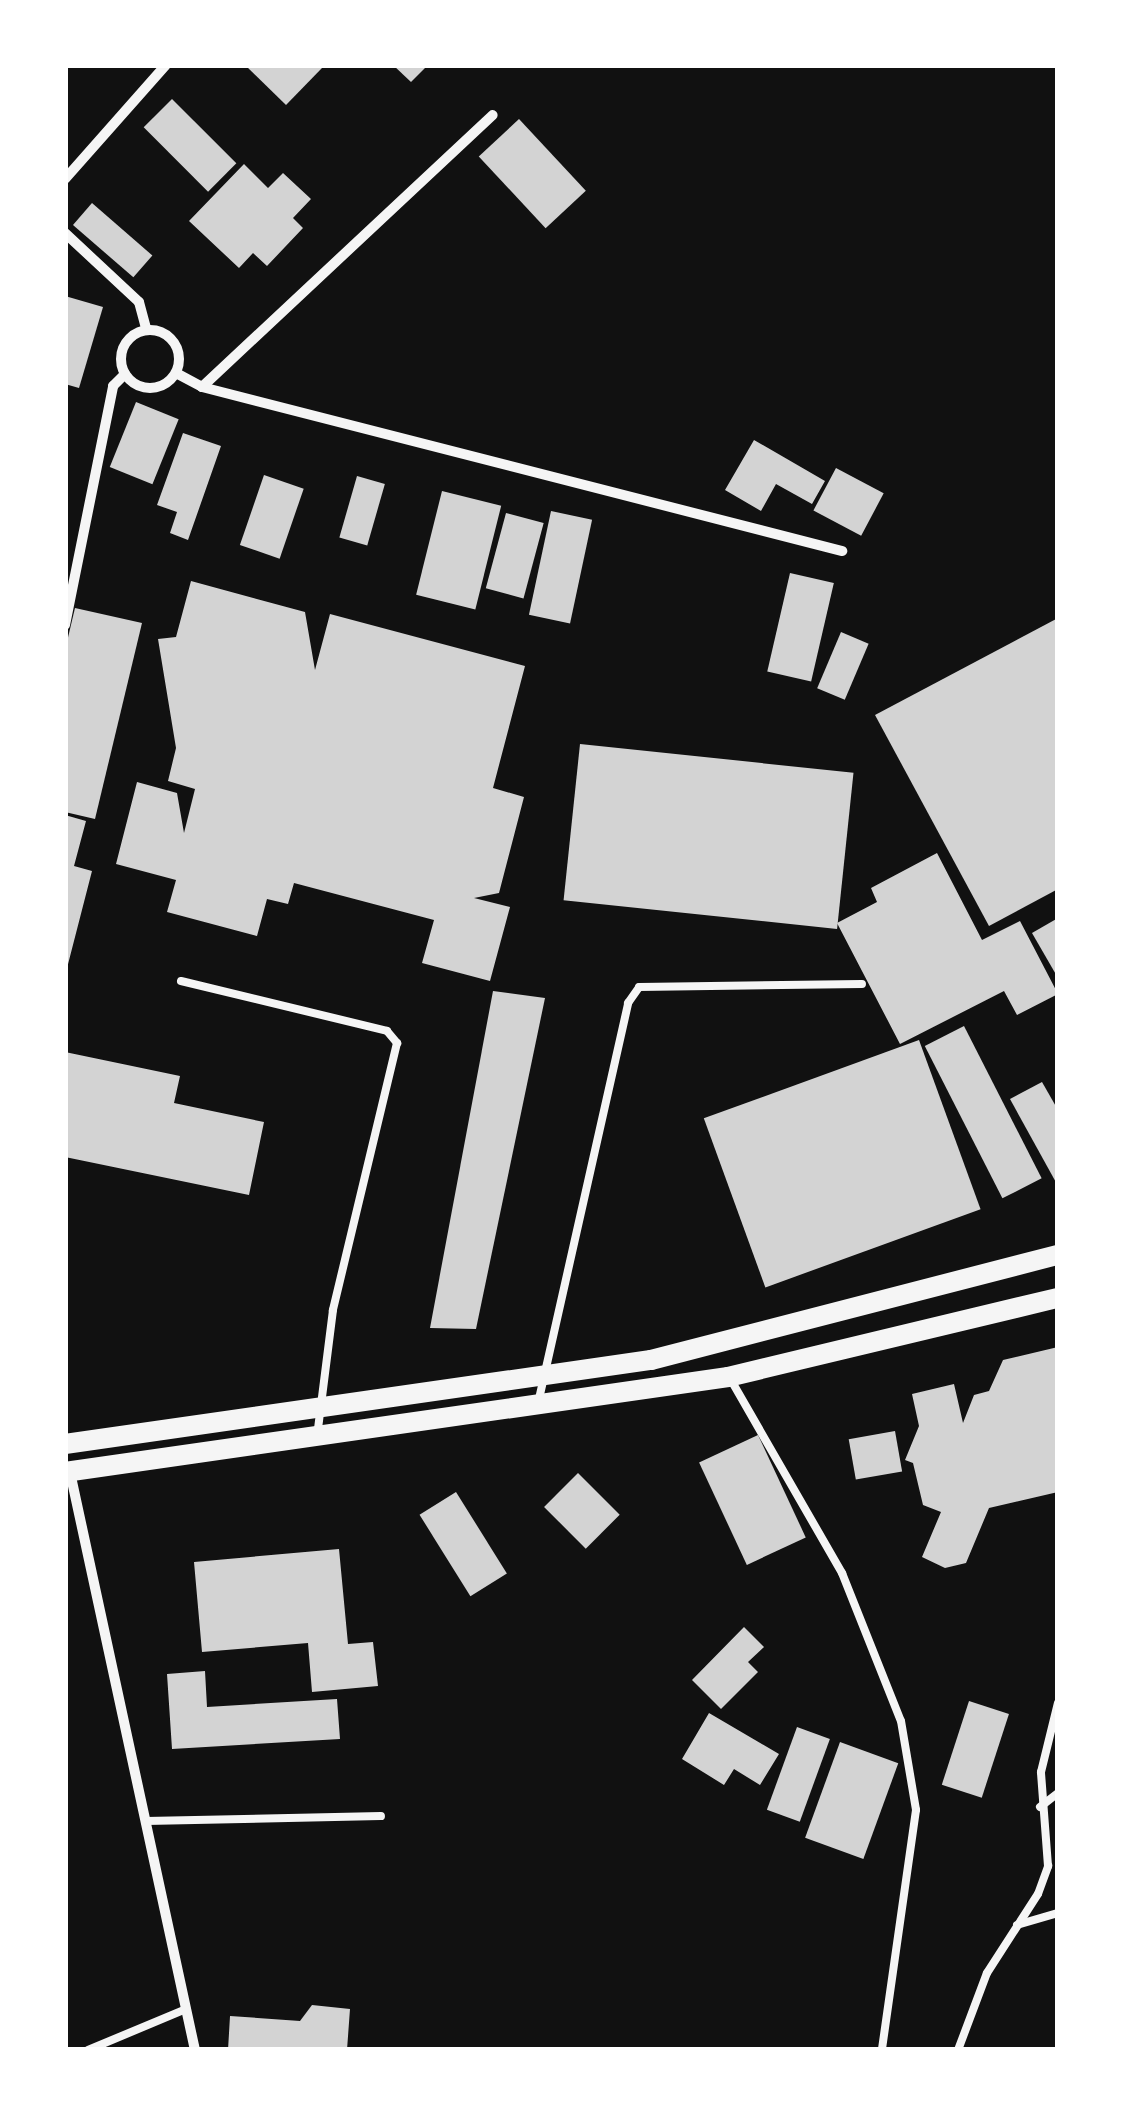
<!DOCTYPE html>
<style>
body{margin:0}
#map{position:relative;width:1123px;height:2115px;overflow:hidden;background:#111;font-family:"Archivo Narrow",sans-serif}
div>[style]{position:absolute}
.building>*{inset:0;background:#d3d3d3;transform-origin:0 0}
.service>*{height:8px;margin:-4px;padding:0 4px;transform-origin:4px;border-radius:4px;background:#f5f5f5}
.minor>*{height:10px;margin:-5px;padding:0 5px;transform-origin:5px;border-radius:5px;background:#f5f5f5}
.minor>.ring{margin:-5px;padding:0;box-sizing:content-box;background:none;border:10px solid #f5f5f5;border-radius:50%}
.secondary>*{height:20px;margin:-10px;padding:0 10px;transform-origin:10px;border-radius:10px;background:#f5f5f5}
span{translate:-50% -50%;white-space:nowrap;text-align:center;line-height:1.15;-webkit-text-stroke:8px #fff;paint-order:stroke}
.frame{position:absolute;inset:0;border:68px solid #fff;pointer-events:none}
</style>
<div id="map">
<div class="building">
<div style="clip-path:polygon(245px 65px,319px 65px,322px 68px,286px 105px)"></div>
<div style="clip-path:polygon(393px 65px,428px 65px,411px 82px)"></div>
<div style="left:172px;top:99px;width:91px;height:40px;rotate:45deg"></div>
<div style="left:519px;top:119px;width:98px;height:55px;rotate:47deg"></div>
<div style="clip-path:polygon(244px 164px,268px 188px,283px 173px,311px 199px,293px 218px,303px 228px,267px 266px,253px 253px,239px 268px,189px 221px)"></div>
<div style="left:92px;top:203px;width:80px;height:29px;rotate:41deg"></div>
<div style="clip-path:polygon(65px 296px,103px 307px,79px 388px,65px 384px)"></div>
<div style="left:136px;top:402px;width:46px;height:70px;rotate:22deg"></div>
<div style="clip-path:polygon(183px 433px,221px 446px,188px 540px,170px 533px,177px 512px,157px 505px)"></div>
<div style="clip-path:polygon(754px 440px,825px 481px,812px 504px,776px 484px,761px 511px,725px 490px)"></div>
<div style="left:836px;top:468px;width:54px;height:48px;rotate:28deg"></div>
<div style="left:264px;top:475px;width:42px;height:74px;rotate:19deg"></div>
<div style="left:357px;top:476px;width:29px;height:64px;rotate:16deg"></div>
<div style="left:442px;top:491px;width:61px;height:107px;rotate:14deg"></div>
<div style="left:551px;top:511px;width:42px;height:106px;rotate:12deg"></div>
<div style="left:506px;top:513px;width:39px;height:78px;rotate:15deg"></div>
<div style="left:790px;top:573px;width:45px;height:101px;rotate:13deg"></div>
<div style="clip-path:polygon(191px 581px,305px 612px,315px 670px,330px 614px,525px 666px,493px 788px,524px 797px,499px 893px,474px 898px,510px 907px,490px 981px,422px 963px,434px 920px,294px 883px,288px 904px,267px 899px,257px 936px,167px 912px,176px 880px,116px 864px,137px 782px,177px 793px,184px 833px,195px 789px,168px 781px,176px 748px,158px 639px,176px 637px)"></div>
<div style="clip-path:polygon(75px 608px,142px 623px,95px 819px,65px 812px,65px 650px)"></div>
<div style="clip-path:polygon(1058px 618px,1058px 889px,989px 926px,875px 715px)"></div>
<div style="left:841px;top:632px;width:30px;height:61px;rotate:23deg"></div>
<div style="left:580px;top:744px;width:275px;height:157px;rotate:6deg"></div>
<div style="clip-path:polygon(65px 815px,86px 821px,74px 866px,92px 871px,66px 972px)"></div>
<div style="clip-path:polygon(937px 853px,982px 940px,1020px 921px,1058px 994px,1017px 1015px,1004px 991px,900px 1044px,837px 923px,877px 902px,871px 888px)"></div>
<div style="clip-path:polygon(1058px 918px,1058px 978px,1032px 933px)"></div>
<div style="clip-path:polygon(493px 991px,545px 998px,476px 1329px,430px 1328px)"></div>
<div style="left:964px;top:1026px;width:171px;height:44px;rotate:63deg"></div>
<div style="left:919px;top:1040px;width:180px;height:229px;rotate:70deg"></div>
<div style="clip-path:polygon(65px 1052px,180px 1076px,174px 1103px,264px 1122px,249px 1195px,65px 1157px)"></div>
<div style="clip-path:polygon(1042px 1082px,1058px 1110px,1058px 1186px,1010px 1099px)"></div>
<div style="clip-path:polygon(1058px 1347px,1058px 1492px,989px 1508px,966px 1563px,945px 1568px,922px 1557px,941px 1512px,923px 1505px,913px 1463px,905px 1460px,919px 1426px,912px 1394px,954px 1384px,963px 1423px,974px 1395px,989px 1391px,1003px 1360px)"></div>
<div style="left:895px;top:1431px;width:41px;height:47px;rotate:80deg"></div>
<div style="left:758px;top:1435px;width:113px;height:65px;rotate:65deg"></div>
<div style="left:578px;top:1473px;width:59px;height:48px;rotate:45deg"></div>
<div style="left:456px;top:1492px;width:96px;height:43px;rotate:58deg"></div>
<div style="clip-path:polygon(339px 1549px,348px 1644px,373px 1642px,378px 1686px,312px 1692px,308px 1643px,202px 1652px,194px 1562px)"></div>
<div style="clip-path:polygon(744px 1627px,764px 1647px,748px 1662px,758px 1672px,721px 1709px,692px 1680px)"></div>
<div style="clip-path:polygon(205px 1671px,207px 1707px,337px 1699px,340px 1739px,172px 1749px,167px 1674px)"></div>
<div style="left:969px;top:1701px;width:42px;height:88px;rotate:18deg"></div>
<div style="clip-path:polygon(709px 1713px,779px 1754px,760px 1785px,734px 1769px,724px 1785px,682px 1759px)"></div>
<div style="left:797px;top:1727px;width:35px;height:88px;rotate:20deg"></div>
<div style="left:840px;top:1742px;width:62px;height:102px;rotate:20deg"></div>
<div style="clip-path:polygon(312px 2005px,350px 2009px,347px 2050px,228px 2050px,230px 2016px,300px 2021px)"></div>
</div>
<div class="service">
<div style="left:181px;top:981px;width:212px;rotate:13.6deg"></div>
<div style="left:387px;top:1031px;width:16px;rotate:50deg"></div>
<div style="left:397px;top:1043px;width:275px;rotate:103.5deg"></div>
<div style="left:333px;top:1310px;width:127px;rotate:97.2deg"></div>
<div style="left:731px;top:1380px;width:223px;rotate:60.1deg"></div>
<div style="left:842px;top:1573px;width:159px;rotate:68.3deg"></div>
<div style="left:901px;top:1721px;width:90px;rotate:80.4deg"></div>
<div style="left:916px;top:1810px;width:242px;rotate:98.1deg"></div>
<div style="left:539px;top:1399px;width:406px;rotate:-77.3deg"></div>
<div style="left:628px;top:1003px;width:19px;rotate:-55deg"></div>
<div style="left:639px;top:987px;width:223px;rotate:-0.8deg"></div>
<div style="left:1040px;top:1807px;width:23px;rotate:-38deg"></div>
<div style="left:146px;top:1821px;width:235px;rotate:-1.2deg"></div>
<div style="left:1017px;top:1925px;width:43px;rotate:-16.3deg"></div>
<div style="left:88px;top:2050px;width:106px;rotate:-22.7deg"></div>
<div style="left:958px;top:2050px;width:82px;rotate:-69.4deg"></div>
<div style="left:987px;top:1973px;width:94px;rotate:-57.2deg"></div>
<div style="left:1038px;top:1894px;width:30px;rotate:-70deg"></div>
<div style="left:1048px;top:1866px;width:94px;rotate:-94.3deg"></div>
<div style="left:1041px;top:1772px;width:71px;rotate:-76.2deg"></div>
</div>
<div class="minor">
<div style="left:65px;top:179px;width:152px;rotate:-48.5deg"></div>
<div style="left:65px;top:233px;width:101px;rotate:43deg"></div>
<div style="left:139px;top:302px;width:28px;rotate:75deg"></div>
<div class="ring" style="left:121px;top:330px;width:48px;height:48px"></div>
<div style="left:176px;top:373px;width:30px;rotate:28deg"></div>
<div style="left:202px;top:387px;width:661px;rotate:14.37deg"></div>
<div style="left:202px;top:387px;width:398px;rotate:-43.1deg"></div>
<div style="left:65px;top:625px;width:244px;rotate:-78.6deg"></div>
<div style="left:113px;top:386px;width:17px;rotate:-45deg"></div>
<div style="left:70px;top:1472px;width:591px;rotate:77.8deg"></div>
</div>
<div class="secondary">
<div style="left:65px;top:1444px;width:592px;rotate:-8.16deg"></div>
<div style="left:651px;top:1360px;width:420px;rotate:-14.5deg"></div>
<div style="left:65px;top:1472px;width:670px;rotate:-8.15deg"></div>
<div style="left:728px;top:1377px;width:339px;rotate:-13.5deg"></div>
</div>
<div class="frame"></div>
</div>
